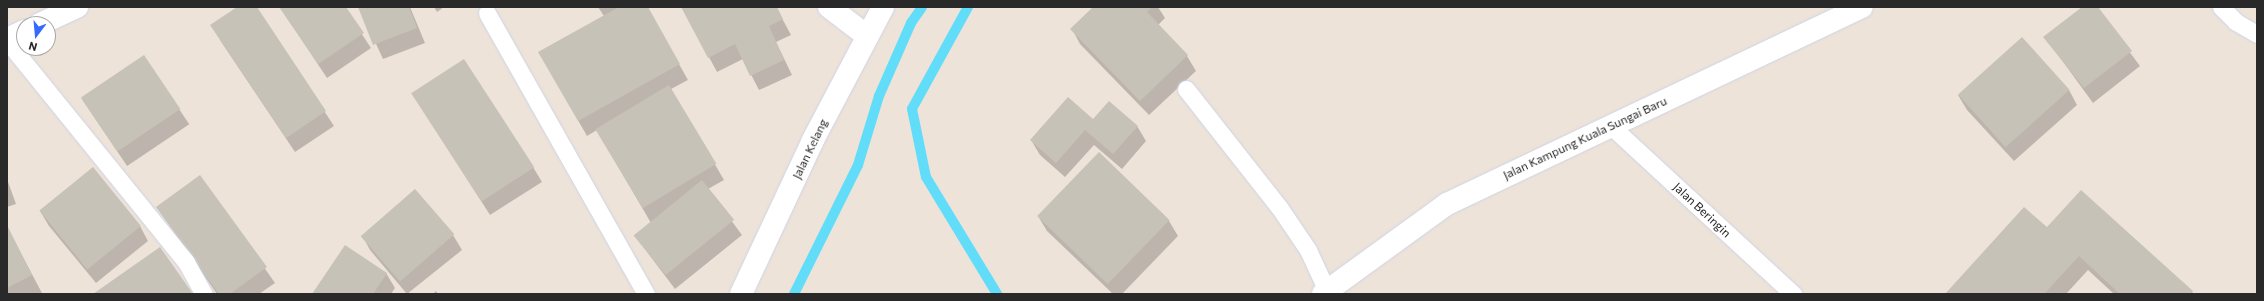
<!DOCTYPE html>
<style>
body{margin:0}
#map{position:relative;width:2264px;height:301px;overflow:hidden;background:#ede3d9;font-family:Commissioner,sans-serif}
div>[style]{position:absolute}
.shadow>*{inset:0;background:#0003;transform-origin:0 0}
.stream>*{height:10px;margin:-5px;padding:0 5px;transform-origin:5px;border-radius:5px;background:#61ddfa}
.building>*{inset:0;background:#c7c2b8;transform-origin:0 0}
.roads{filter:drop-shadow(0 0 1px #cfd4e4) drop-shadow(0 0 1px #cfd4e4)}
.service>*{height:17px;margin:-8.5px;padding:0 8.5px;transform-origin:8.5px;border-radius:8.5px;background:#fff}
.minor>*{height:22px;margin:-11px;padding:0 11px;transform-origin:11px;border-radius:11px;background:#fff}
.tertiary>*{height:22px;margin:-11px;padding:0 11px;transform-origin:11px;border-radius:11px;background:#fff}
span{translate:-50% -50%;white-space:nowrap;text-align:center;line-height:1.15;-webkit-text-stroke:4px #fff;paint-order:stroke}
.street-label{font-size:12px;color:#292929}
.frame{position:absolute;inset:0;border:8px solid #292929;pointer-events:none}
.north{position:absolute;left:16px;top:16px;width:40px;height:40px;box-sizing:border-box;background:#fff;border:1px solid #a9a9a9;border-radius:50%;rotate:196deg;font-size:11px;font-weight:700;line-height:16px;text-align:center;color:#292929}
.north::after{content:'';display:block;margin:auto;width:14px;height:18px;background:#3569ff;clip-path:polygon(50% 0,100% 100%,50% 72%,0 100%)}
</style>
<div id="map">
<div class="shadow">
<div style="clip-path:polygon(239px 7px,256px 7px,334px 126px,295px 152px,220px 40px)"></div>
<div style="clip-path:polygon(280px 7px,344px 7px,371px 48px,327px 78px)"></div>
<div style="clip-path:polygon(359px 7px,410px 7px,425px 43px,383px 59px)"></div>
<div style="clip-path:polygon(434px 7px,444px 7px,437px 12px)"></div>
<div style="clip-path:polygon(598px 7px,647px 7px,688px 80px,671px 89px,724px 180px,708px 189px,742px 235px,675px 289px,635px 236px,651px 223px,597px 130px,587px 136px,539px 52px,604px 16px)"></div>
<div style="clip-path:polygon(682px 7px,776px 7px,791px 35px,776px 42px,792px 75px,759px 90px,743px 59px,717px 72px)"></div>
<div style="clip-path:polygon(1095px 7px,1158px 7px,1165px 18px,1158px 25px,1187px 56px,1196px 71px,1149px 115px,1080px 44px,1072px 29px)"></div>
<div style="clip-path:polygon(2084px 7px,2096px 7px,2140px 66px,2093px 103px,2045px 37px)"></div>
<div style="left:144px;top:57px;width:81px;height:75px;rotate:56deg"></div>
<div style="clip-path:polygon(2069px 90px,2077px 105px,2014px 161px,1967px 110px,1958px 95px)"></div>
<div style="clip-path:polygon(412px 93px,533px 167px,542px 182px,490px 215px)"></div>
<div style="clip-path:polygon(1093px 120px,1137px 126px,1146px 141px,1122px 169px,1094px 145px,1065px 177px,1040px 155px,1031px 140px)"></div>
<div style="clip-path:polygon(1099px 154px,1169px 221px,1178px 236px,1122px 294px,1113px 294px,1047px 231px,1038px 216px)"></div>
<div style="clip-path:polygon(200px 176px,275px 283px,259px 294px,217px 294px,157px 207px)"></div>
<div style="clip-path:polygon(7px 179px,16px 204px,7px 207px)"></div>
<div style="clip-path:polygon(40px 211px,140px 226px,148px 241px,96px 283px,49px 226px)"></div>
<div style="clip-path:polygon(7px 227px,42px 293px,39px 294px,7px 294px)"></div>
<div style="clip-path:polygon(2047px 229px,2192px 291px,2193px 294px,2114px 294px,2088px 270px,2066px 294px,1947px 294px)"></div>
<div style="clip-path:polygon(362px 235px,453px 235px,462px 250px,407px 294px,370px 250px)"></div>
<div style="clip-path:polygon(386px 273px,395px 288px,391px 294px,313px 294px)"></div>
<div style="clip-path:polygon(436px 291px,438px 294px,433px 294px)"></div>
</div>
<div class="stream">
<div style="left:968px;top:7px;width:116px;rotate:118.8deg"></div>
<div style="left:912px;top:109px;width:69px;rotate:78.4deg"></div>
<div style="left:926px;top:177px;width:137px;rotate:58.7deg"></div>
<div style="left:794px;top:294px;width:144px;rotate:-63.6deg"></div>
<div style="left:858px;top:165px;width:72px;rotate:-73.1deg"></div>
<div style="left:879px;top:96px;width:80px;rotate:-66.3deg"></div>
<div style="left:911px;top:23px;width:19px;rotate:-55deg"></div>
</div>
<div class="building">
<div style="clip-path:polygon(237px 7px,257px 7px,326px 111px,286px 138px,210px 25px)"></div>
<div style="clip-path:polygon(279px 7px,346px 7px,364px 33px,318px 64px)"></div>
<div style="clip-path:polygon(358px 7px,409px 7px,417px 28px,373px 45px)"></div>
<div style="clip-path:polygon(619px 7px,648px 7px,680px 64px,578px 121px,538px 52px)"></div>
<div style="clip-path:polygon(681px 7px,777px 7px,783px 19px,769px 26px,784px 60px,750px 76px,735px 44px,708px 58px)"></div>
<div style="clip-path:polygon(1093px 7px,1152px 7px,1147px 12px,1188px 55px,1140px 101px,1070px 29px)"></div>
<div style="clip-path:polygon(2082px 7px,2098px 7px,2132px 51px,2084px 88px,2043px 37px)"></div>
<div style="left:2022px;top:37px;width:71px;height:86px;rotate:48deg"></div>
<div style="left:144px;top:55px;width:65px;height:76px;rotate:56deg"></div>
<div style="left:464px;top:59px;width:129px;height:63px;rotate:57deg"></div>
<div style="left:669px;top:85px;width:92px;height:86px;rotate:59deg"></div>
<div style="clip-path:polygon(1068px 97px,1093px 119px,1109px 101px,1138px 126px,1113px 154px,1085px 130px,1056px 163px,1030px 140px)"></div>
<div style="left:1099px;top:152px;width:98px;height:89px;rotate:44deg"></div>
<div style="left:93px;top:167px;width:76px;height:69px;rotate:51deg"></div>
<div style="clip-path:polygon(200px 175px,267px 267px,230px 294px,219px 294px,156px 207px)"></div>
<div style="left:702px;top:180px;width:51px;height:88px;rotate:51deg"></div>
<div style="left:415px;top:189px;width:60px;height:72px;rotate:49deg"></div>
<div style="clip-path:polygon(2081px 190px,2193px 291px,2190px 294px,2120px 294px,2079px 256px,2044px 294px,1945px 294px,2024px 207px,2047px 227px)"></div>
<div style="clip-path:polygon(7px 225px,32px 275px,7px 288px)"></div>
<div style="clip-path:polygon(345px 245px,387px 273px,373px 294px,312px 294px)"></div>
<div style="clip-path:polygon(160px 247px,193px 294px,93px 294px)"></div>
</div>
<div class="roads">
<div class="service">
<div style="left:2221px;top:7px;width:21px;rotate:45deg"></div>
<div style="left:2236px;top:22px;width:24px;rotate:30deg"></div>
<div style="left:487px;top:13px;width:323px;rotate:60.5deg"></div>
<div style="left:7px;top:41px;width:284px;rotate:51deg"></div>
<div style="left:186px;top:262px;width:37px;rotate:61deg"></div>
<div style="left:1186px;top:89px;width:150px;rotate:51.8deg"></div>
<div style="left:1279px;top:207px;width:52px;rotate:56deg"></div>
<div style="left:1308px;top:250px;width:45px;rotate:65.1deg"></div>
<div style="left:1611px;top:126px;width:248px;rotate:42.7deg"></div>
</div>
<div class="minor">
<div style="left:829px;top:7px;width:48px;rotate:37.3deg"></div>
<div style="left:40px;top:24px;width:41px;rotate:-24.7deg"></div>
<div style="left:7px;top:39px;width:19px;rotate:-25deg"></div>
<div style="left:741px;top:294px;width:170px;rotate:-64.9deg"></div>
<div style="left:813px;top:140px;width:150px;rotate:-62.2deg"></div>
</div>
<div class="tertiary">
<div style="left:1323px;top:294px;width:153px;rotate:-36deg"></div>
<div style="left:1447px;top:204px;width:459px;rotate:-25.4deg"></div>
</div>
</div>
<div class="street-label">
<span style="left:1585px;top:138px;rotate:-25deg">Jalan Kampung Kuala Sungai Baru</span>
<span style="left:810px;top:149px;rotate:-64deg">Jalan Kelang</span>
<span style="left:1702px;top:210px;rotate:43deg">Jalan Beringin</span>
</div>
<div class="frame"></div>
<div class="north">N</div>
</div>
